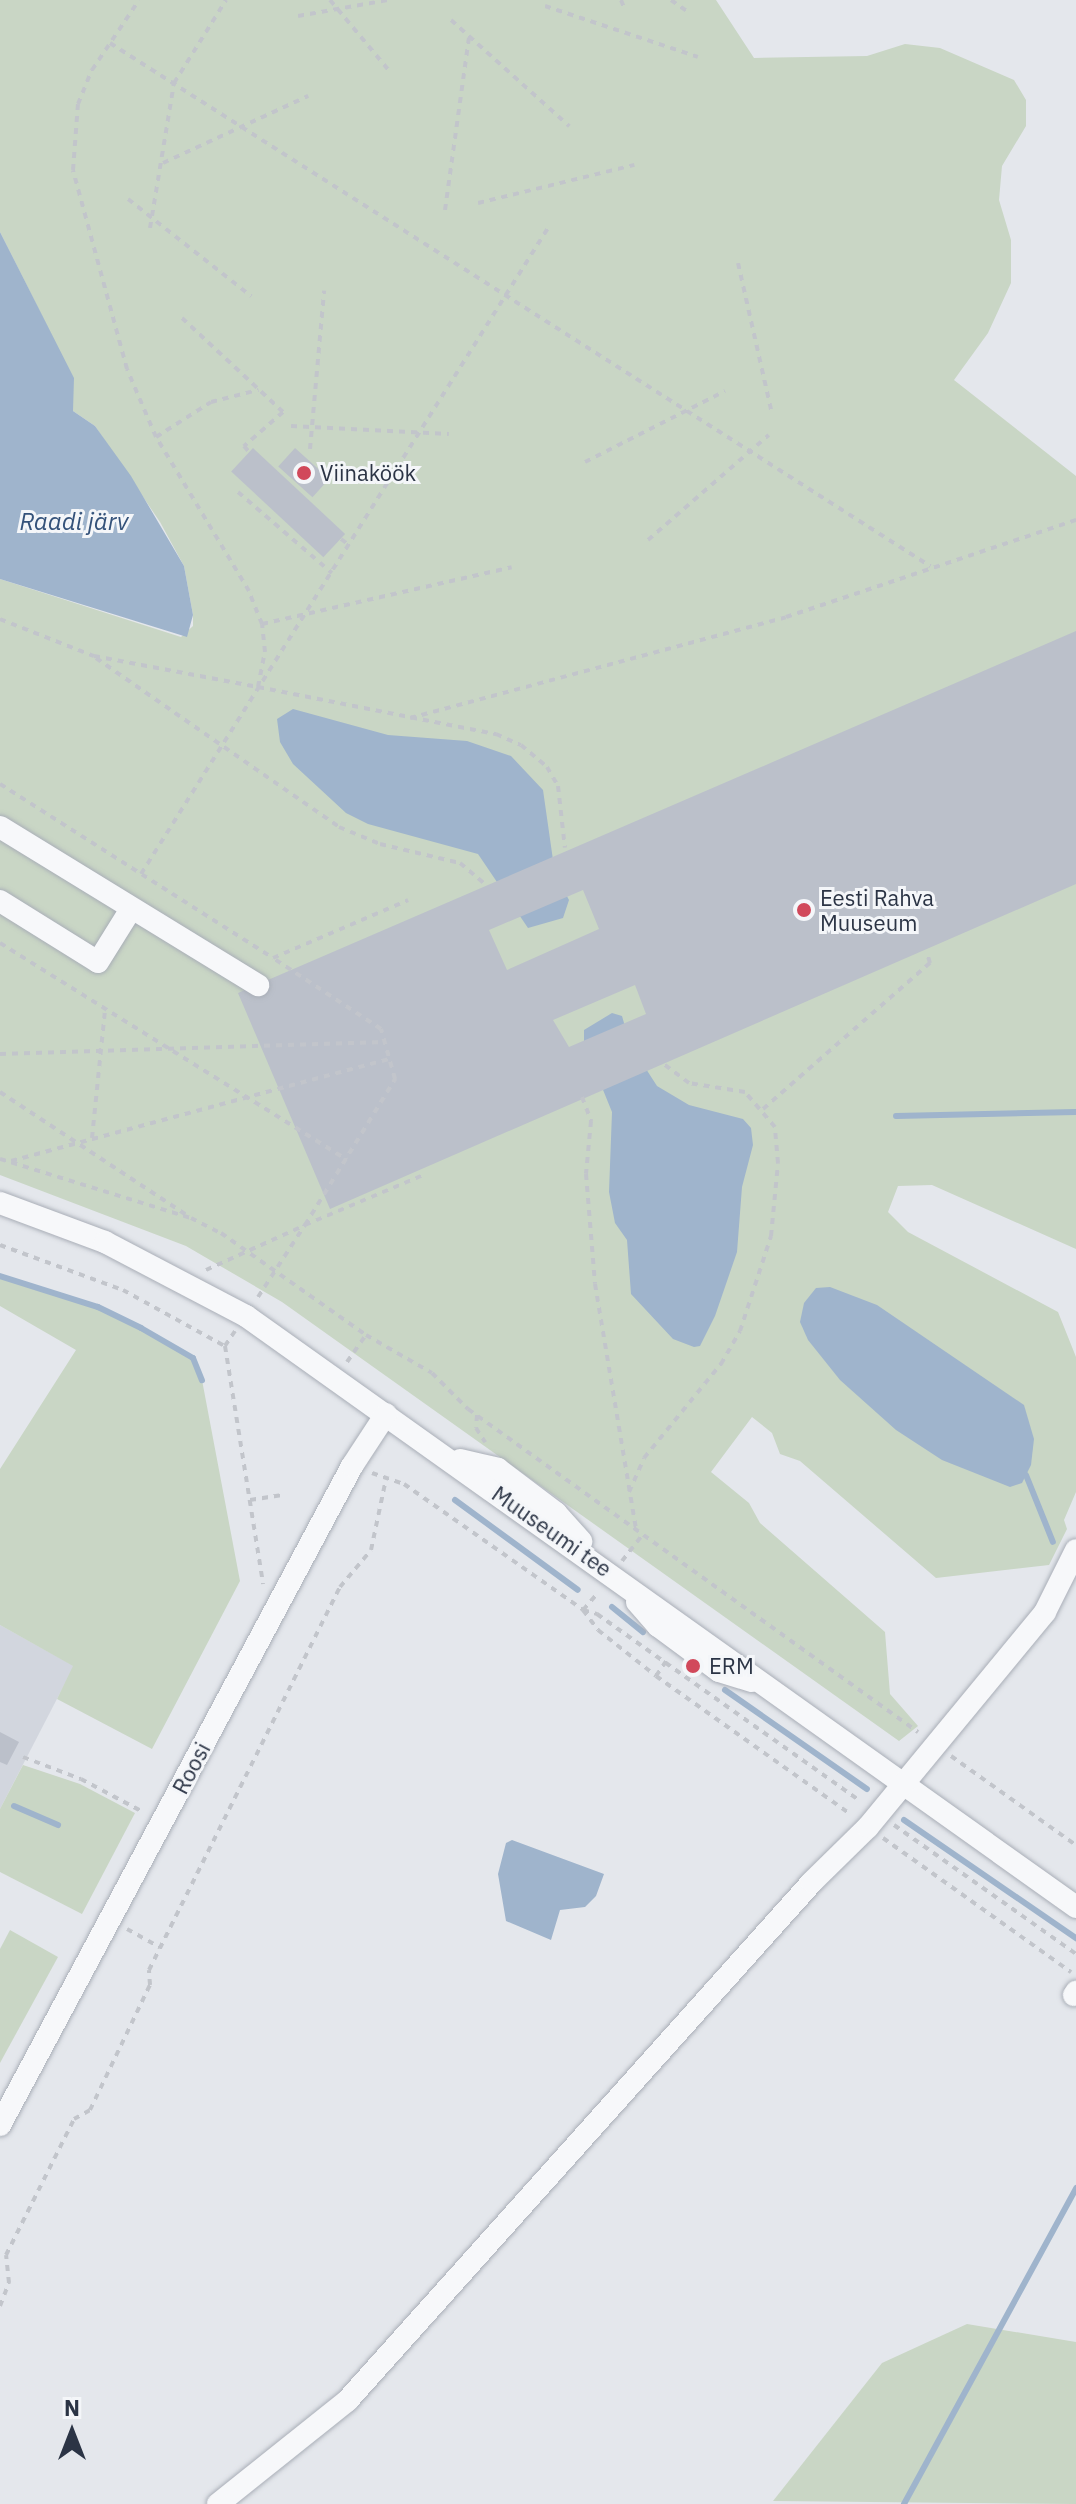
<!DOCTYPE html>
<meta charset="utf-8">
<style>
body{margin:0}
#map{position:relative;width:1076px;height:2504px;overflow:hidden;background:#e4e7ec;font-family:"IBM Plex Sans",sans-serif}
div>[style]{position:absolute}
.built>*{inset:0;background:#d2d6de}
.green>*{inset:0;background:#c9d6c5}
.water>*{inset:0;background:#9fb4cc}
.stream>*{height:6px;margin:-3px;padding:0 3px;transform-origin:3px;border-radius:3px;background:#9fb4cc}
.building>*{inset:0;background:#bbc0ca;transform-origin:0 0}
.path>*{height:4px;margin-top:-2px;transform-origin:0;background:repeating-linear-gradient(90deg,#c2c5cb 0 6px,transparent 0 12px)}
.roads{filter:drop-shadow(0 0 2px #a9aeb7) drop-shadow(0 0 2px #a9aeb7)}
.minor>*{height:22px;margin:-11px;padding:0 11px;transform-origin:11px;border-radius:11px;background:#f7f8fa}
.dots>*{width:22px;height:22px;translate:-50% -50%;box-sizing:border-box;border:4px solid #f4f6f9;border-radius:50%}
span{translate:-50% -50%;white-space:nowrap;text-align:center;line-height:1.15;-webkit-text-stroke:6px #f4f6f9;paint-order:stroke}
.poi-label{font-size:22px;color:#2b3445}
.left{translate:0 -50%;text-align:left}
.street-label{font-size:22px;color:#2b3445}
.water-label{font-size:24px;color:#34527a;font-style:italic}
.north{position:absolute;left:32px;top:2392px;width:80px;height:80px;-webkit-text-stroke:6px #f4f6f9;paint-order:stroke;rotate:0deg;font-size:22px;font-weight:700;line-height:32px;text-align:center;color:#2b3445}
.north::after{content:'';display:block;margin:auto;width:28px;height:36px;background:#2b3445;clip-path:polygon(50% 0,100% 100%,50% 72%,0 100%)}
</style>
<div id="map">
<div class="built">
<div style="clip-path:polygon(0 1625px,74px 1666px,0 1809px)"></div>
</div>
<div class="green">
<div style="clip-path:polygon(0 0,716px 0,754px 58px,867px 56px,905px 44px,940px 48px,1014px 80px,1026px 100px,1026px 126px,1002px 166px,999px 200px,1011px 240px,1011px 283px,988px 333px,954px 380px,1076px 476px,1076px 1249px,932px 1185px,898px 1186px,888px 1212px,908px 1232px,1058px 1312px,1076px 1357px,1076px 1492px,1064px 1520px,1067px 1529px,1049px 1565px,936px 1578px,800px 1461px,780px 1454px,772px 1433px,752px 1417px,711px 1472px,749px 1503px,760px 1523px,885px 1632px,890px 1694px,918px 1726px,899px 1741px,282px 1302px,186px 1246px,0 1175px,0 579px,181px 637px,193px 626px,193px 615px,184px 566px,160px 522px,95px 426px,73px 411px,73px 378px,0 232px)"></div>
<div style="clip-path:polygon(0 1276px,98px 1307px,141px 1328px,193px 1358px,202px 1380px,240px 1581px,152px 1749px,57px 1699px,73px 1666px,0 1625px,0 1469px,76px 1350px,0 1306px)"></div>
<div style="clip-path:polygon(23px 1765px,80px 1784px,135px 1813px,82px 1914px,0 1872px,0 1809px)"></div>
<div style="clip-path:polygon(10px 1930px,58px 1957px,0 2063px,0 1949px)"></div>
<div style="clip-path:polygon(967px 2324px,1076px 2342px,1076px 2504px,773px 2501px,882px 2363px)"></div>
</div>
<div class="water">
<div style="clip-path:polygon(0 232px,74px 378px,73px 411px,95px 426px,131px 476px,184px 566px,193px 615px,187px 637px,0 579px)"></div>
<div style="clip-path:polygon(293px 709px,388px 735px,467px 741px,511px 756px,543px 790px,555px 874px,569px 900px,563px 918px,528px 928px,478px 854px,368px 824px,346px 813px,293px 764px,280px 742px,277px 719px)"></div>
<div style="clip-path:polygon(612px 1013px,622px 1016px,630px 1044px,657px 1086px,689px 1105px,743px 1119px,751px 1128px,753px 1145px,742px 1187px,737px 1252px,715px 1316px,700px 1346px,694px 1347px,673px 1339px,631px 1294px,627px 1240px,615px 1223px,609px 1192px,612px 1112px,584px 1043px,584px 1030px)"></div>
<div style="clip-path:polygon(830px 1287px,877px 1305px,1024px 1405px,1034px 1439px,1031px 1465px,1022px 1483px,1010px 1487px,942px 1460px,896px 1430px,840px 1380px,808px 1340px,800px 1322px,804px 1303px,816px 1288px)"></div>
<div style="clip-path:polygon(512px 1840px,604px 1874px,596px 1896px,585px 1907px,560px 1910px,551px 1940px,506px 1921px,498px 1874px,506px 1843px)"></div>
</div>
<div class="stream">
<div style="left:896px;top:1116px;width:180px;rotate:-1.3deg"></div>
<div style="left:0;top:1276px;width:103px;rotate:17.6deg"></div>
<div style="left:98px;top:1307px;width:48px;rotate:26deg"></div>
<div style="left:141px;top:1328px;width:60px;rotate:30deg"></div>
<div style="left:193px;top:1358px;width:24px;rotate:68deg"></div>
<div style="left:1026px;top:1475px;width:72px;rotate:68.1deg"></div>
<div style="left:455px;top:1500px;width:152px;rotate:36.2deg"></div>
<div style="left:612px;top:1607px;width:40px;rotate:39deg"></div>
<div style="left:725px;top:1690px;width:173px;rotate:34.9deg"></div>
<div style="left:14px;top:1806px;width:48px;rotate:23.4deg"></div>
<div style="left:904px;top:1820px;width:209px;rotate:34.5deg"></div>
<div style="left:904px;top:2504px;width:360px;rotate:-61.4deg"></div>
</div>
<div class="building">
<div style="left:253px;top:448px;width:126px;height:32px;rotate:43deg"></div>
<div style="left:295px;top:448px;width:46px;height:25px;rotate:42deg"></div>
<div style="clip-path:polygon(evenodd,1076px 631px,1076px 884px,330px 1209px,238px 993px,1076px 631px,583px 890px,599px 929px,507px 970px,489px 930px,583px 890px,1076px 631px,635px 985px,646px 1014px,569px 1047px,553px 1020px,635px 985px)"></div>
<div style="clip-path:polygon(0 1732px,19px 1742px,7px 1765px,0 1762px)"></div>
</div>
<div class="path">
<div style="left:330px;top:0;width:95px;rotate:50.1deg"></div>
<div style="left:621px;top:0;width:11px;rotate:68deg"></div>
<div style="left:671px;top:0;width:19px;rotate:35deg"></div>
<div style="left:545px;top:6px;width:161px;rotate:18.4deg"></div>
<div style="left:298px;top:16px;width:91px;rotate:-10.1deg"></div>
<div style="left:451px;top:20px;width:159px;rotate:41.9deg"></div>
<div style="left:110px;top:43px;width:973px;rotate:32.53deg"></div>
<div style="left:163px;top:163px;width:160px;rotate:-24.8deg"></div>
<div style="left:128px;top:199px;width:157px;rotate:38.3deg"></div>
<div style="left:478px;top:203px;width:161px;rotate:-13.7deg"></div>
<div style="left:445px;top:210px;width:174px;rotate:-82.1deg"></div>
<div style="left:150px;top:228px;width:147px;rotate:-80.6deg"></div>
<div style="left:174px;top:83px;width:98px;rotate:-57.9deg"></div>
<div style="left:738px;top:263px;width:155px;rotate:77.3deg"></div>
<div style="left:182px;top:318px;width:138px;rotate:42.9deg"></div>
<div style="left:283px;top:412px;width:52px;rotate:138.9deg"></div>
<div style="left:244px;top:446px;width:8px;rotate:50deg"></div>
<div style="left:291px;top:426px;width:158px;rotate:2.9deg"></div>
<div style="left:156px;top:437px;width:65px;rotate:-32.5deg"></div>
<div style="left:211px;top:402px;width:49px;rotate:-14.3deg"></div>
<div style="left:310px;top:449px;width:159px;rotate:-84.9deg"></div>
<div style="left:585px;top:462px;width:157px;rotate:-26.9deg"></div>
<div style="left:238px;top:492px;width:124px;rotate:40.8deg"></div>
<div style="left:341px;top:539px;width:10px;rotate:37deg"></div>
<div style="left:648px;top:540px;width:160px;rotate:-41deg"></div>
<div style="left:0;top:619px;width:101px;rotate:21.5deg"></div>
<div style="left:94px;top:656px;width:167px;rotate:10.7deg"></div>
<div style="left:258px;top:687px;width:36px;rotate:-79deg"></div>
<div style="left:265px;top:652px;width:28px;rotate:-96deg"></div>
<div style="left:262px;top:624px;width:35px;rotate:-112deg"></div>
<div style="left:249px;top:591px;width:180px;rotate:-121.1deg"></div>
<div style="left:156px;top:437px;width:74px;rotate:-113.1deg"></div>
<div style="left:127px;top:369px;width:206px;rotate:-105.2deg"></div>
<div style="left:73px;top:170px;width:66px;rotate:-85.7deg"></div>
<div style="left:78px;top:104px;width:37px;rotate:-68deg"></div>
<div style="left:92px;top:70px;width:84px;rotate:-56.1deg"></div>
<div style="left:262px;top:624px;width:256px;rotate:-12.8deg"></div>
<div style="left:96px;top:658px;width:296px;rotate:34.8deg"></div>
<div style="left:339px;top:827px;width:44px;rotate:22.5deg"></div>
<div style="left:380px;top:844px;width:82px;rotate:13.4deg"></div>
<div style="left:460px;top:863px;width:31px;rotate:40deg"></div>
<div style="left:258px;top:687px;width:243px;rotate:11.2deg"></div>
<div style="left:496px;top:734px;width:27px;rotate:24deg"></div>
<div style="left:521px;top:745px;width:34px;rotate:40deg"></div>
<div style="left:547px;top:767px;width:22px;rotate:60deg"></div>
<div style="left:558px;top:786px;width:62px;rotate:83.6deg"></div>
<div style="left:410px;top:718px;width:389px;rotate:-15deg"></div>
<div style="left:786px;top:617px;width:306px;rotate:-18.5deg"></div>
<div style="left:0;top:784px;width:324px;rotate:32.5deg"></div>
<div style="left:141px;top:874px;width:764px;rotate:-57.79deg"></div>
<div style="left:0;top:943px;width:409px;rotate:32deg"></div>
<div style="left:0;top:1054px;width:385px;rotate:-1.8deg"></div>
<div style="left:0;top:1092px;width:222px;rotate:33.4deg"></div>
<div style="left:582px;top:1097px;width:26px;rotate:69deg"></div>
<div style="left:591px;top:1121px;width:53px;rotate:95.4deg"></div>
<div style="left:586px;top:1174px;width:110px;rotate:85.3deg"></div>
<div style="left:595px;top:1284px;width:248px;rotate:80.5deg"></div>
<div style="left:763px;top:1109px;width:222px;rotate:-41.2deg"></div>
<div style="left:930px;top:963px;width:10px;rotate:-107deg"></div>
<div style="left:92px;top:1138px;width:129px;rotate:-84.2deg"></div>
<div style="left:0;top:1159px;width:200px;rotate:17.2deg"></div>
<div style="left:191px;top:1218px;width:34px;rotate:27deg"></div>
<div style="left:221px;top:1233px;width:177px;rotate:35.1deg"></div>
<div style="left:366px;top:1335px;width:76px;rotate:29.9deg"></div>
<div style="left:432px;top:1373px;width:51px;rotate:45deg"></div>
<div style="left:468px;top:1409px;width:554px;rotate:35.67deg"></div>
<div style="left:11px;top:1161px;width:392px;rotate:-15.1deg"></div>
<div style="left:0;top:1245px;width:131px;rotate:20.1deg"></div>
<div style="left:123px;top:1290px;width:116px;rotate:28.8deg"></div>
<div style="left:206px;top:1270px;width:109px;rotate:-24.4deg"></div>
<div style="left:305px;top:1225px;width:172px;rotate:-58.3deg"></div>
<div style="left:395px;top:1079px;width:52px;rotate:-105.6deg"></div>
<div style="left:381px;top:1029px;width:129px;rotate:-146.7deg"></div>
<div style="left:273px;top:958px;width:147px;rotate:-23.2deg"></div>
<div style="left:258px;top:1297px;width:86px;rotate:-56.9deg"></div>
<div style="left:305px;top:1225px;width:131px;rotate:-22.9deg"></div>
<div style="left:235px;top:1331px;width:18px;rotate:124deg"></div>
<div style="left:225px;top:1346px;width:241px;rotate:80.9deg"></div>
<div style="left:347px;top:1362px;width:33px;rotate:-55deg"></div>
<div style="left:477px;top:1415px;width:13px;rotate:94deg"></div>
<div style="left:476px;top:1428px;width:17px;rotate:57deg"></div>
<div style="left:372px;top:1473px;width:34px;rotate:19deg"></div>
<div style="left:404px;top:1484px;width:219px;rotate:35.1deg"></div>
<div style="left:583px;top:1610px;width:23px;rotate:-49deg"></div>
<div style="left:629px;top:1492px;width:37px;rotate:-66deg"></div>
<div style="left:644px;top:1458px;width:122px;rotate:-50.7deg"></div>
<div style="left:721px;top:1364px;width:38px;rotate:-60deg"></div>
<div style="left:740px;top:1331px;width:100px;rotate:-71.9deg"></div>
<div style="left:771px;top:1236px;width:73px;rotate:-84.5deg"></div>
<div style="left:778px;top:1163px;width:36px;rotate:-95deg"></div>
<div style="left:775px;top:1127px;width:46px;rotate:-130.6deg"></div>
<div style="left:745px;top:1092px;width:57px;rotate:-170.9deg"></div>
<div style="left:689px;top:1083px;width:34px;rotate:-143deg"></div>
<div style="left:250px;top:1500px;width:31px;rotate:-9deg"></div>
<div style="left:622px;top:1561px;width:34px;rotate:-52deg"></div>
<div style="left:583px;top:1610px;width:25px;rotate:53deg"></div>
<div style="left:598px;top:1630px;width:74px;rotate:38.4deg"></div>
<div style="left:656px;top:1676px;width:238px;rotate:35.4deg"></div>
<div style="left:583px;top:1610px;width:15px;rotate:16deg"></div>
<div style="left:597px;top:1614px;width:323px;rotate:35.4deg"></div>
<div style="left:656px;top:1676px;width:18px;rotate:-56deg"></div>
<div style="left:951px;top:1756px;width:153px;rotate:35.5deg"></div>
<div style="left:23px;top:1757px;width:62px;rotate:20.8deg"></div>
<div style="left:81px;top:1779px;width:70px;rotate:28deg"></div>
<div style="left:894px;top:1825px;width:223px;rotate:35.3deg"></div>
<div style="left:883px;top:1838px;width:231px;rotate:35.5deg"></div>
<div style="left:127px;top:1929px;width:38px;rotate:29deg"></div>
<div style="left:0;top:2306px;width:25px;rotate:-69deg"></div>
<div style="left:9px;top:2283px;width:28px;rotate:-96deg"></div>
<div style="left:6px;top:2255px;width:152px;rotate:-63.4deg"></div>
<div style="left:74px;top:2119px;width:18px;rotate:-29deg"></div>
<div style="left:90px;top:2110px;width:139px;rotate:-64.4deg"></div>
<div style="left:150px;top:1985px;width:15px;rotate:-94deg"></div>
<div style="left:149px;top:1970px;width:428px;rotate:-63.5deg"></div>
<div style="left:340px;top:1587px;width:48px;rotate:-50deg"></div>
<div style="left:371px;top:1550px;width:73px;rotate:-78.1deg"></div>
</div>
<div class="roads">
<div class="minor">
<div style="left:0;top:827px;width:303px;rotate:31.5deg"></div>
<div style="left:0;top:901px;width:115px;rotate:31.9deg"></div>
<div style="left:98px;top:962px;width:62px;rotate:-58.1deg"></div>
<div style="left:0;top:1203px;width:112px;rotate:20.4deg"></div>
<div style="left:105px;top:1242px;width:159px;rotate:27.7deg"></div>
<div style="left:246px;top:1316px;width:1019px;rotate:35.45deg"></div>
<div style="left:460px;top:1460px;width:39px;rotate:13deg"></div>
<div style="left:498px;top:1469px;width:73px;rotate:37.2deg"></div>
<div style="left:556px;top:1513px;width:38px;rotate:48deg"></div>
<div style="left:637px;top:1602px;width:32px;rotate:49deg"></div>
<div style="left:658px;top:1626px;width:76px;rotate:36.4deg"></div>
<div style="left:719px;top:1671px;width:34px;rotate:17deg"></div>
<div style="left:1074px;top:1995px;width:4px;rotate:-56deg"></div>
<div style="left:0;top:2125px;width:747px;rotate:-61.89deg"></div>
<div style="left:352px;top:1466px;width:62px;rotate:-56.8deg"></div>
<div style="left:218px;top:2504px;width:165px;rotate:-38.6deg"></div>
<div style="left:347px;top:2401px;width:697px;rotate:-48.14deg"></div>
<div style="left:812px;top:1882px;width:78px;rotate:-44.5deg"></div>
<div style="left:868px;top:1827px;width:278px;rotate:-50.5deg"></div>
<div style="left:1045px;top:1612px;width:69px;rotate:-63.4deg"></div>
</div>
</div>
<div class="dots">
<div style="left:304px;top:473px;background:#d1495b"></div>
<div style="left:804px;top:910px;background:#d1495b"></div>
<div style="left:693px;top:1666px;background:#d1495b"></div>
</div>
<div class="poi-label">
<span class="left" style="left:320px;top:473px">Viinaköök</span>
<span class="left" style="left:820px;top:910px">Eesti Rahva<br>Muuseum</span>
<span class="left" style="left:709px;top:1666px">ERM</span>
</div>
<div class="street-label">
<span style="left:552px;top:1531px;rotate:35deg">Muuseumi tee</span>
<span style="left:191px;top:1768px;rotate:-62deg">Roosi</span>
</div>
<div class="water-label">
<span style="left:74px;top:522px">Raadi järv</span>
</div>
<div class="north">N</div>
</div>
